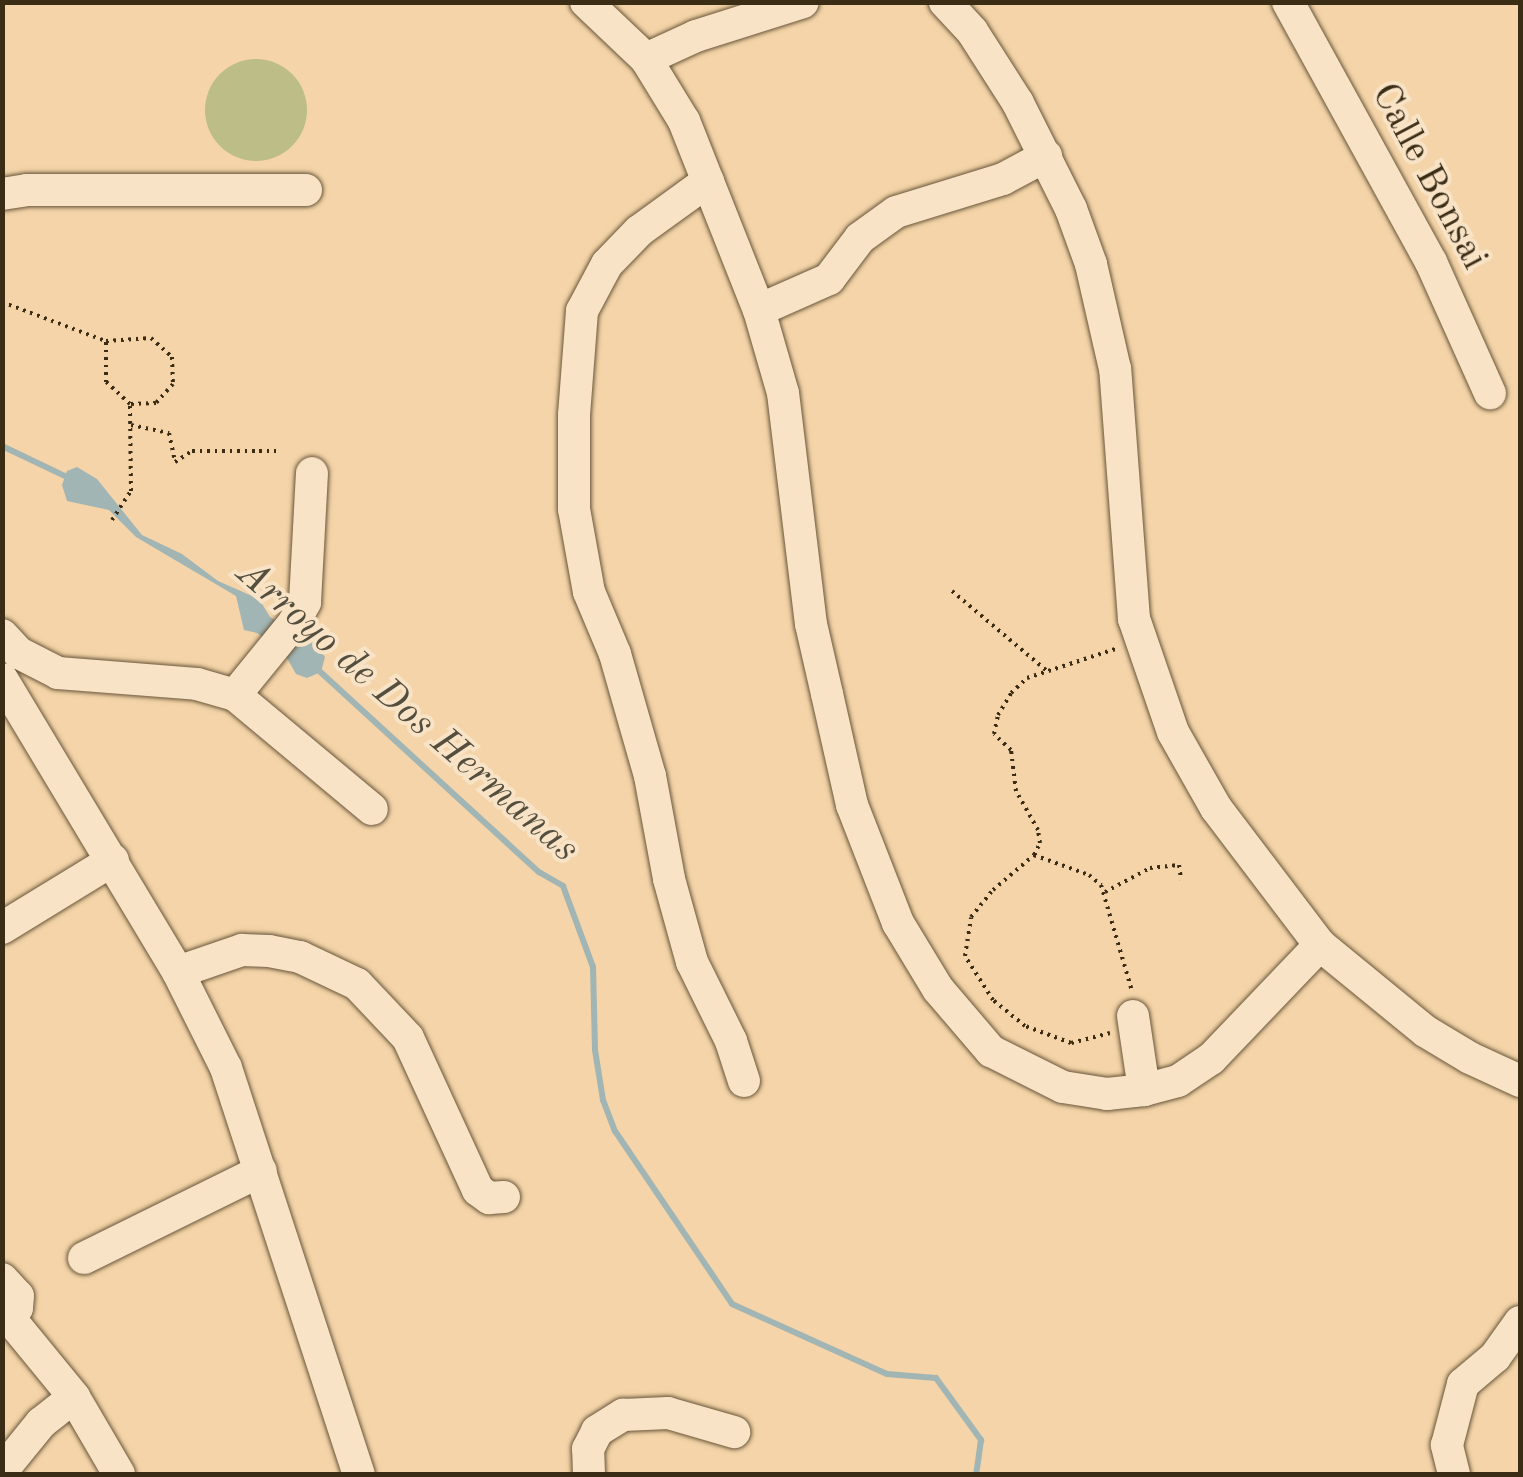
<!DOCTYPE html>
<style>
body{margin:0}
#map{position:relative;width:1523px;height:1477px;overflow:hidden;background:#f4d4a8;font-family:"Old Standard TT",serif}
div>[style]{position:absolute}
.green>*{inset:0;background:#bcbd87}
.round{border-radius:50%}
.water>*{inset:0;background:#a1b5b4}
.stream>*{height:6px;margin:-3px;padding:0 3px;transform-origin:3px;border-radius:3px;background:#a1b5b4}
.path>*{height:4px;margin-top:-2px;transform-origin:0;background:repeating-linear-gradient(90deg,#3b2c16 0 2.5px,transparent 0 7.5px)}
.roads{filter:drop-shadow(0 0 2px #69563a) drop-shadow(0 0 2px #69563a)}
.minor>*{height:32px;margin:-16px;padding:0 16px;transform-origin:16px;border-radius:16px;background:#f8e3c6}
span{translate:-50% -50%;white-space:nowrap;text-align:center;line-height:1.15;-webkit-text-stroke:8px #f8e3c6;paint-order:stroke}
.street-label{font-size:38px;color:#3b2c16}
.water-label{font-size:40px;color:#544e3e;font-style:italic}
.frame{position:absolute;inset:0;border:5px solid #3b2c16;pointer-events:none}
</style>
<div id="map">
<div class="green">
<div class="round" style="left:205px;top:59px;width:102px;height:102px"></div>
</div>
<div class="water">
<div style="clip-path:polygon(77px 467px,97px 479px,142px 535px,182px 554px,218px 581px,259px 599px,270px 617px,313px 641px,325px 657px,321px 672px,307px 678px,296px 674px,284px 653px,257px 633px,244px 630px,236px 596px,136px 537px,109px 510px,67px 501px,62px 485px,67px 471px)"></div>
</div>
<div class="stream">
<div style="left:2px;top:446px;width:74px;rotate:25.5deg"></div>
<div style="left:315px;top:667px;width:304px;rotate:42.5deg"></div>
<div style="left:539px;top:872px;width:28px;rotate:30deg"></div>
<div style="left:563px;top:886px;width:86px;rotate:69.7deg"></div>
<div style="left:593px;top:967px;width:83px;rotate:88.6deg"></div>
<div style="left:595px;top:1050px;width:51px;rotate:80.9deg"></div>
<div style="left:603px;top:1100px;width:33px;rotate:69deg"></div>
<div style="left:615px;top:1131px;width:209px;rotate:55.9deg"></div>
<div style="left:732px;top:1304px;width:170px;rotate:24.3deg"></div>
<div style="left:887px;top:1374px;width:49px;rotate:4.7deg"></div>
<div style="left:936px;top:1378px;width:77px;rotate:54deg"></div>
<div style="left:981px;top:1440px;width:34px;rotate:98deg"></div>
</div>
<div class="path">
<div style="left:2px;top:302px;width:111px;rotate:20.6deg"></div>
<div style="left:106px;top:341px;width:45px;rotate:-3.8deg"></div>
<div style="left:151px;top:338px;width:28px;rotate:42deg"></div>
<div style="left:172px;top:357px;width:27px;rotate:88deg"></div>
<div style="left:173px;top:384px;width:25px;rotate:132deg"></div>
<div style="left:156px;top:403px;width:26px;rotate:178deg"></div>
<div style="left:130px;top:404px;width:33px;rotate:-137deg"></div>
<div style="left:106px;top:382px;width:41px;rotate:-90deg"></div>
<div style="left:131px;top:425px;width:39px;rotate:12deg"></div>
<div style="left:169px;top:433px;width:30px;rotate:78deg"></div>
<div style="left:175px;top:462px;width:20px;rotate:-33deg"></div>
<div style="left:192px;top:451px;width:84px"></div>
<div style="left:112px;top:520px;width:35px;rotate:-57deg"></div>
<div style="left:131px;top:491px;width:85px;rotate:-90.7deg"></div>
<div style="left:952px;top:591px;width:124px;rotate:40.1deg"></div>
<div style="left:1034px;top:855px;width:59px;rotate:20deg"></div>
<div style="left:1089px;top:875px;width:16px;rotate:40deg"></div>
<div style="left:1101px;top:885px;width:110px;rotate:73.7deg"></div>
<div style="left:1105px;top:892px;width:51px;rotate:-28.1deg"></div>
<div style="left:1150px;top:868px;width:29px;rotate:-6deg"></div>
<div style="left:1179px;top:865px;width:15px;rotate:82deg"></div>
<div style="left:1110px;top:1033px;width:40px;rotate:165.6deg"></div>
<div style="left:1071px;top:1043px;width:49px;rotate:-159.7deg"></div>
<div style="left:1025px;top:1026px;width:41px;rotate:-140.9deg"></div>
<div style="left:993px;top:1000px;width:52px;rotate:-122.5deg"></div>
<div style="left:965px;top:956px;width:39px;rotate:-81deg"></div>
<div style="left:971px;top:917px;width:35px;rotate:-51deg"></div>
<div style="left:993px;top:890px;width:54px;rotate:-40.5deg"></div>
<div style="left:1034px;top:855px;width:13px;rotate:-63deg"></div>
<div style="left:1040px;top:843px;width:13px;rotate:-99deg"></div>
<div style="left:1038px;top:830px;width:45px;rotate:-119.4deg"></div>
<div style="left:1016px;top:791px;width:41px;rotate:-97deg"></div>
<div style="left:1011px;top:750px;width:23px;rotate:-137deg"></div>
<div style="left:994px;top:734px;width:19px;rotate:-78deg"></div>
<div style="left:998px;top:715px;width:26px;rotate:-59deg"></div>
<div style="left:1011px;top:693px;width:22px;rotate:-43deg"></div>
<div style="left:1027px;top:678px;width:96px;rotate:-18.2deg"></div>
</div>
<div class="roads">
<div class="minor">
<div style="left:586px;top:2px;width:83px;rotate:43.5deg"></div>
<div style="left:646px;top:59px;width:73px;rotate:58.5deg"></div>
<div style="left:684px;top:121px;width:203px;rotate:68.4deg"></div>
<div style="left:759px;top:310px;width:86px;rotate:73.9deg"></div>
<div style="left:783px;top:393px;width:233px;rotate:83.1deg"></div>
<div style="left:811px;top:624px;width:72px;rotate:77.1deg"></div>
<div style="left:827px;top:694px;width:114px;rotate:77.3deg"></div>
<div style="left:852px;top:805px;width:127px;rotate:68.7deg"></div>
<div style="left:898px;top:923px;width:77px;rotate:58.8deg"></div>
<div style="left:938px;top:989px;width:82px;rotate:49.5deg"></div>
<div style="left:991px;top:1051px;width:80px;rotate:26.6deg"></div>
<div style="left:1063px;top:1087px;width:45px;rotate:9deg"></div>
<div style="left:1107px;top:1094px;width:37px;rotate:-6deg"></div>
<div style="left:1144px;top:1090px;width:35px;rotate:-15deg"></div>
<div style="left:1178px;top:1081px;width:40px;rotate:-34deg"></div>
<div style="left:1211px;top:1059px;width:158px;rotate:-46.3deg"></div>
<div style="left:1320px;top:945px;width:172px;rotate:-127.2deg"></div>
<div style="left:1216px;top:808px;width:87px;rotate:-119.5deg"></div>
<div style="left:1173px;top:732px;width:120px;rotate:-109deg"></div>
<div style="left:1134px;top:619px;width:251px;rotate:-94.3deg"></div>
<div style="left:1115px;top:369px;width:108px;rotate:-102.9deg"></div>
<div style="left:1091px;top:264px;width:59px;rotate:-110deg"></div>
<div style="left:1071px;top:209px;width:119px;rotate:-116.6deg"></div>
<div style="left:1018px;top:103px;width:85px;rotate:-122.6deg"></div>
<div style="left:972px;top:31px;width:40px;rotate:-133deg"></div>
<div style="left:1288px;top:2px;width:297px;rotate:61.2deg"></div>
<div style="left:1431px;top:262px;width:144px;rotate:65.8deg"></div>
<div style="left:646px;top:59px;width:55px;rotate:-24.7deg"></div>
<div style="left:696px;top:36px;width:112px;rotate:-17.6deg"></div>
<div style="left:708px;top:181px;width:85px;rotate:144.1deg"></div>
<div style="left:639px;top:231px;width:46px;rotate:134.1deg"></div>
<div style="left:607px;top:264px;width:53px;rotate:118deg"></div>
<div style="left:582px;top:311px;width:104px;rotate:94.4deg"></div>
<div style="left:574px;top:415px;width:94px;rotate:90deg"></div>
<div style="left:574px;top:509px;width:84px;rotate:79.8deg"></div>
<div style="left:589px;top:592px;width:67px;rotate:67.2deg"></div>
<div style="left:615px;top:654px;width:127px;rotate:74deg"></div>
<div style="left:650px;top:776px;width:105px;rotate:79.5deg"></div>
<div style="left:669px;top:879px;width:86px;rotate:74.5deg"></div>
<div style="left:692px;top:962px;width:88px;rotate:63.7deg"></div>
<div style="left:731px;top:1041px;width:42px;rotate:72deg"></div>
<div style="left:2px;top:194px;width:25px;rotate:-9deg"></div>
<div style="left:27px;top:190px;width:279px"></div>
<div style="left:759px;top:310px;width:77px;rotate:-23.9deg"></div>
<div style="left:829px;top:279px;width:51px;rotate:-52.9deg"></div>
<div style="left:860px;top:238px;width:44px;rotate:-35.8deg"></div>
<div style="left:896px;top:212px;width:112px;rotate:-17.1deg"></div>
<div style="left:1003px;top:179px;width:49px;rotate:-28.1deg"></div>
<div style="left:2px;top:635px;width:25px;rotate:47deg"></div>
<div style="left:19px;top:653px;width:44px;rotate:27.1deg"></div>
<div style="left:58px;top:673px;width:139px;rotate:4.5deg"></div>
<div style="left:197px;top:684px;width:40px;rotate:16deg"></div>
<div style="left:235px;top:695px;width:178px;rotate:39.8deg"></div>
<div style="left:2px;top:679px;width:342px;rotate:59deg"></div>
<div style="left:178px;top:972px;width:107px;rotate:63.4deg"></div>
<div style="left:226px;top:1068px;width:427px;rotate:71.9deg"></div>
<div style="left:235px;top:695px;width:92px;rotate:-50.8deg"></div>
<div style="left:293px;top:624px;width:25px;rotate:-61deg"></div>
<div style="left:305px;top:602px;width:129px;rotate:-86.9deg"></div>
<div style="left:2px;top:928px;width:130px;rotate:-31.5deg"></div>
<div style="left:1320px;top:945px;width:136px;rotate:39.3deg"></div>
<div style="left:1425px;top:1031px;width:52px;rotate:31deg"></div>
<div style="left:1470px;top:1058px;width:55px;rotate:24.7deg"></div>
<div style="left:178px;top:972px;width:68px;rotate:-19deg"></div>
<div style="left:242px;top:950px;width:27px;rotate:2deg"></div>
<div style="left:269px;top:951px;width:32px;rotate:11deg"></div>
<div style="left:300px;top:957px;width:63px;rotate:25.3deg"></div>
<div style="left:357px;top:984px;width:74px;rotate:46.6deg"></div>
<div style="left:408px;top:1038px;width:167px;rotate:65.3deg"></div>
<div style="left:478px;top:1190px;width:14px;rotate:36deg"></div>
<div style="left:489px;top:1198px;width:15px;rotate:-4deg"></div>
<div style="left:1133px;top:1016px;width:75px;rotate:81.5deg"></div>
<div style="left:84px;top:1258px;width:197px;rotate:-26.2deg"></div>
<div style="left:2px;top:1279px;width:23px;rotate:47deg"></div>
<div style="left:18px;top:1296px;width:12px;rotate:95deg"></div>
<div style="left:17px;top:1308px;width:11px;rotate:139deg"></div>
<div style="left:2px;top:1309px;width:114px;rotate:50.7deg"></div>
<div style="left:74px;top:1397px;width:89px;rotate:59.7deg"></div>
<div style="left:2px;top:1471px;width:62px;rotate:-50.9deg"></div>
<div style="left:41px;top:1423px;width:42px;rotate:-38.2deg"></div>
<div style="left:589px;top:1474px;width:25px;rotate:-92deg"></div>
<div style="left:588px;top:1449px;width:20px;rotate:-63deg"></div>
<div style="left:597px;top:1431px;width:31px;rotate:-32deg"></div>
<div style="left:623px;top:1415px;width:45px;rotate:-2.5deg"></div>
<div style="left:668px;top:1413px;width:69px;rotate:16.1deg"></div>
<div style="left:1454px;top:1474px;width:30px;rotate:-104deg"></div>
<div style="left:1447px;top:1445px;width:63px;rotate:-75.3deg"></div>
<div style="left:1463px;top:1384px;width:42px;rotate:-40.2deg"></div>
<div style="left:1495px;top:1357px;width:43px;rotate:-54.5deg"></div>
</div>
</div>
<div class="street-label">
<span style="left:1428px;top:177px;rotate:62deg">Calle Bonsai</span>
</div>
<div class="water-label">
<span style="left:407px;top:712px;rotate:41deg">Arroyo de Dos Hermanas</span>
</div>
<div class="frame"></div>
</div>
